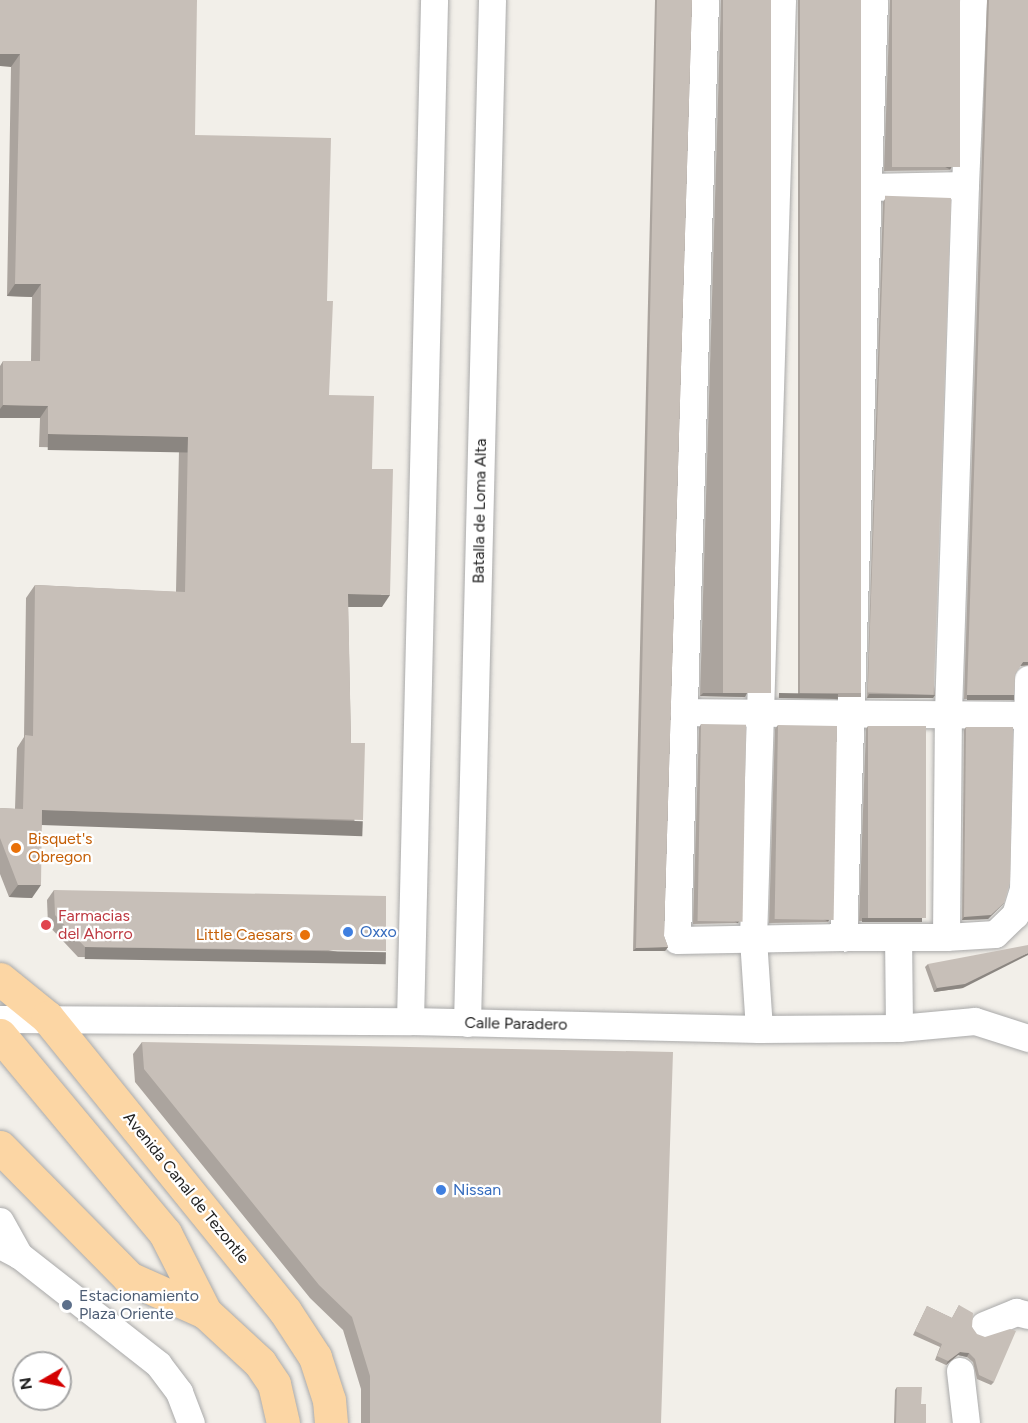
<!DOCTYPE html>
<style>
body{margin:0}
#map{position:relative;width:1028px;height:1423px;overflow:hidden;background:#f2efe9;font-family:Figtree,sans-serif}
div>[style]{position:absolute}
.roads{filter:drop-shadow(0 0 2px #a9a9a9) drop-shadow(0 0 2px #a9a9a9)}
.minor>*{height:27px;margin:-13.5px;padding:0 13.5px;transform-origin:13.5px;border-radius:13.5px;background:#fff}
.major>*{height:33px;margin:-16.5px;padding:0 16.5px;transform-origin:16.5px;border-radius:16.5px;background:#fcd6a4}
.wall>*{inset:0;background:#aba49e;transform-origin:0 0}
.shaded-wall>*{inset:0;background:#8b8681;transform-origin:0 0}
.building>*{inset:0;background:#c7bfb8;transform-origin:0 0}
.dots>*{width:16px;height:16px;translate:-50% -50%;box-sizing:border-box;border:3px solid #fff;border-radius:50%}
span{translate:-50% -50%;white-space:nowrap;text-align:center;line-height:1.15;-webkit-text-stroke:4.5px #fff;paint-order:stroke}
.street-label{font-size:16px;color:#222}
.food-label{font-size:16px;color:#c56008}
.left{translate:0 -50%;text-align:left}
.right{translate:-100% -50%;text-align:right}
.health-label{font-size:16px;color:#be3a42}
.shop-label{font-size:16px;color:#366cbe}
.service-label{font-size:16px;color:#4e5e75}
.north{position:absolute;left:12px;top:1351px;width:60px;height:60px;box-sizing:border-box;background:#fff;border:2px solid #a7a7a7;border-radius:50%;rotate:261deg;font-size:16px;font-weight:700;line-height:24px;text-align:center;color:#222}
.north::after{content:'';display:block;margin:auto;width:21px;height:27px;background:#d40000;clip-path:polygon(50% 0,100% 100%,50% 72%,0 100%)}
</style>
<div id="map">
<div class="roads">
<div class="minor">
<div style="left:705px;top:0;width:940px;rotate:91.71deg"></div>
<div style="left:677px;top:940px;width:166px;rotate:-1deg"></div>
<div style="left:874px;top:0;width:938px;rotate:91.89deg"></div>
<div style="left:843px;top:937px;width:55px"></div>
<div style="left:867px;top:187px;width:98px;rotate:-1.2deg"></div>
<div style="left:965px;top:185px;width:185px;rotate:-87.5deg"></div>
<div style="left:683px;top:712px;width:344px;rotate:0.5deg"></div>
<div style="left:946px;top:937px;width:49px;rotate:-3.5deg"></div>
<div style="left:995px;top:934px;width:28px;rotate:-44deg"></div>
<div style="left:1015px;top:915px;width:28px;rotate:-73deg"></div>
<div style="left:1023px;top:888px;width:209px;rotate:-88.6deg"></div>
<div style="left:0;top:1019px;width:410px;rotate:0.3deg"></div>
<div style="left:410px;top:1021px;width:349px;rotate:1.3deg"></div>
<div style="left:759px;top:1029px;width:140px;rotate:-0.4deg"></div>
<div style="left:899px;top:1028px;width:76px;rotate:-5.3deg"></div>
<div style="left:975px;top:1021px;width:56px;rotate:17.8deg"></div>
<div style="left:410px;top:1021px;width:1021px;rotate:-88.65deg"></div>
<div style="left:467px;top:1023px;width:1023px;rotate:-88.6deg"></div>
<div style="left:899px;top:1028px;width:91px;rotate:-90.6deg"></div>
<div style="left:898px;top:937px;width:48px"></div>
<div style="left:946px;top:937px;width:225px;rotate:-89.5deg"></div>
<div style="left:948px;top:712px;width:527px;rotate:-88.15deg"></div>
<div style="left:759px;top:1029px;width:90px;rotate:-93.8deg"></div>
<div style="left:753px;top:939px;width:939px;rotate:-88.23deg"></div>
<div style="left:0;top:1221px;width:39px;rotate:61deg"></div>
<div style="left:0;top:1245px;width:21px;rotate:28deg"></div>
<div style="left:19px;top:1255px;width:177px;rotate:38.1deg"></div>
<div style="left:158px;top:1364px;width:35px;rotate:53deg"></div>
<div style="left:179px;top:1392px;width:33px;rotate:69deg"></div>
<div style="left:984px;top:1325px;width:35px;rotate:-22deg"></div>
<div style="left:1016px;top:1312px;width:12px;rotate:14deg"></div>
<div style="left:960px;top:1371px;width:52px;rotate:83.4deg"></div>
</div>
<div class="major">
<div style="left:0;top:979px;width:60px;rotate:39deg"></div>
<div style="left:47px;top:1017px;width:378px;rotate:51deg"></div>
<div style="left:285px;top:1311px;width:55px;rotate:56.9deg"></div>
<div style="left:315px;top:1357px;width:45px;rotate:72deg"></div>
<div style="left:329px;top:1400px;width:23px;rotate:85deg"></div>
<div style="left:0;top:1035px;width:258px;rotate:50.2deg"></div>
<div style="left:165px;top:1233px;width:89px;rotate:63.1deg"></div>
<div style="left:0;top:1147px;width:184px;rotate:45.4deg"></div>
<div style="left:129px;top:1278px;width:83px;rotate:24.1deg"></div>
<div style="left:205px;top:1312px;width:75px;rotate:42.8deg"></div>
<div style="left:260px;top:1363px;width:25px;rotate:56deg"></div>
<div style="left:274px;top:1384px;width:40px;rotate:77deg"></div>
</div>
</div>
<div class="wall">
<div style="clip-path:polygon(0 0,195px 135px,327px 301px,329px 395px,372px 469px,382px 607px,348px 607px,351px 743px,355px 832px,42px 822px,32px 898px,9px 897px,0 874px,0 808px,15px 809px,17px 748px,24px 737px,26px 598px,35px 585px,176px 592px,179px 450px,39px 447px,40px 418px,0 418px,0 366px,3px 361px,31px 361px,32px 297px,7px 296px,11px 67px)"></div>
<div style="clip-path:polygon(655px 0,692px 0,664px 936px,668px 947px,665px 951px,633px 951px)"></div>
<div style="clip-path:polygon(721px 0,771px 0,747px 693px,745px 697px,700px 696px)"></div>
<div style="left:798px;top:0;width:63px;height:697px"></div>
<div style="clip-path:polygon(890px 0,960px 0,952px 166px,950px 170px,884px 171px)"></div>
<div style="clip-path:polygon(987px 0,1028px 0,1028px 665px,1020px 666px,1015px 674px,1012px 699px,964px 699px)"></div>
<div style="clip-path:polygon(885px 199px,935px 695px,933px 698px,867px 698px,883px 202px)"></div>
<div style="clip-path:polygon(701px 724px,740px 920px,738px 923px,693px 924px,699px 728px)"></div>
<div style="clip-path:polygon(778px 725px,830px 918px,828px 922px,769px 923px,775px 729px)"></div>
<div style="clip-path:polygon(868px 726px,920px 921px,859px 921px,866px 729px)"></div>
<div style="clip-path:polygon(966px 727px,1004px 903px,988px 919px,962px 920px,964px 730px)"></div>
<div style="clip-path:polygon(54px 890px,379px 961px,78px 957px,48px 925px,47px 900px)"></div>
<div style="clip-path:polygon(928px 964px,963px 988px,934px 992px,925px 967px)"></div>
<div style="clip-path:polygon(142px 1042px,661px 1423px,361px 1423px,361px 1389px,343px 1330px,310px 1298px,135px 1082px,133px 1054px)"></div>
<div style="clip-path:polygon(959px 1305px,972px 1327px,994px 1382px,991px 1385px,977px 1379px,973px 1362px,967px 1357px,958px 1355px,946px 1365px,935px 1360px,940px 1347px,913px 1335px,927px 1306px,952px 1318px)"></div>
<div style="clip-path:polygon(897px 1387px,921px 1404px,926px 1423px,894px 1423px,895px 1390px)"></div>
</div>
<div class="shaded-wall">
<div style="clip-path:polygon(0 54px,20px 54px,11px 67px,0 66px)"></div>
<div style="left:952px;top:166px;width:4px;height:65px;rotate:117deg"></div>
<div style="clip-path:polygon(15px 284px,41px 284px,32px 297px,7px 296px)"></div>
<div style="clip-path:polygon(3px 405px,48px 406px,40px 418px,0 418px,0 409px)"></div>
<div style="left:48px;top:434px;width:140px;height:16px;rotate:1deg"></div>
<div style="clip-path:polygon(348px 594px,390px 595px,382px 607px,339px 607px)"></div>
<div style="clip-path:polygon(1023px 662px,1028px 662px,1028px 665px,1020px 666px)"></div>
<div style="clip-path:polygon(703px 693px,747px 693px,745px 697px,700px 696px)"></div>
<div style="left:779px;top:693px;width:59px;height:5px;rotate:1deg"></div>
<div style="clip-path:polygon(869px 694px,935px 695px,933px 698px,867px 698px)"></div>
<div style="left:967px;top:695px;width:47px;height:5px"></div>
<div style="left:42px;top:810px;width:321px;height:15px;rotate:2deg"></div>
<div style="clip-path:polygon(18px 885px,41px 885px,32px 898px,9px 897px)"></div>
<div style="clip-path:polygon(1004px 903px,988px 919px,962px 920px,964px 917px)"></div>
<div style="left:830px;top:918px;width:4px;height:58px;rotate:117deg"></div>
<div style="left:862px;top:918px;width:60px;height:4px"></div>
<div style="left:740px;top:920px;width:4px;height:44px;rotate:124deg"></div>
<div style="left:85px;top:947px;width:301px;height:12px;rotate:1deg"></div>
<div style="clip-path:polygon(668px 947px,665px 951px,633px 951px,636px 948px)"></div>
<div style="clip-path:polygon(1028px 953px,1028px 955px,963px 988px,934px 992px,937px 988px)"></div>
<div style="clip-path:polygon(960px 1352px,969px 1353px,967px 1357px,958px 1355px,946px 1365px,948px 1361px)"></div>
</div>
<div class="building">
<div style="clip-path:polygon(0 0,197px 0,195px 135px,331px 138px,327px 301px,333px 301px,329px 395px,374px 396px,372px 469px,393px 469px,390px 595px,348px 594px,351px 743px,365px 743px,363px 820px,42px 810px,41px 885px,18px 885px,0 838px,0 808px,23px 809px,25px 735px,33px 736px,35px 585px,185px 592px,188px 437px,48px 434px,48px 406px,3px 405px,3px 361px,40px 361px,41px 284px,15px 284px,20px 54px,0 54px)"></div>
<div style="clip-path:polygon(657px 0,692px 0,664px 936px,668px 947px,636px 948px)"></div>
<div style="left:723px;top:0;width:48px;height:693px"></div>
<div style="left:800px;top:0;width:61px;height:693px"></div>
<div style="left:892px;top:0;width:68px;height:167px"></div>
<div style="clip-path:polygon(989px 0,1028px 0,1028px 662px,1023px 662px,1015px 674px,1014px 695px,967px 695px)"></div>
<div style="left:951px;top:198px;width:497px;height:66px;rotate:92deg"></div>
<div style="left:701px;top:724px;width:45px;height:197px;rotate:1deg"></div>
<div style="left:778px;top:725px;width:59px;height:194px;rotate:1deg"></div>
<div style="left:868px;top:726px;width:58px;height:192px"></div>
<div style="clip-path:polygon(966px 727px,1013px 727px,1010px 882px,1004px 903px,991px 915px,964px 917px)"></div>
<div style="clip-path:polygon(54px 890px,386px 896px,386px 951px,85px 947px,55px 915px)"></div>
<div style="clip-path:polygon(1028px 945px,1028px 953px,965px 984px,937px 988px,928px 964px)"></div>
<div style="clip-path:polygon(142px 1042px,673px 1052px,661px 1423px,370px 1423px,370px 1376px,352px 1317px,319px 1285px,144px 1069px)"></div>
<div style="clip-path:polygon(959px 1305px,973px 1313px,972px 1327px,977px 1334px,985px 1337px,1010px 1329px,1016px 1331px,994px 1382px,979px 1375px,975px 1359px,969px 1353px,960px 1352px,948px 1361px,937px 1356px,942px 1344px,915px 1331px,927px 1306px,952px 1318px)"></div>
<div style="clip-path:polygon(897px 1387px,922px 1387px,921px 1404px,926px 1404px,926px 1423px,896px 1423px)"></div>
</div>
<div class="dots">
<div style="left:16px;top:848px;background:#e8710a"></div>
<div style="left:46px;top:925px;background:#e0444e"></div>
<div style="left:348px;top:932px;background:#3f7fe0"></div>
<div style="left:305px;top:935px;background:#e8710a"></div>
<div style="left:441px;top:1190px;background:#3f7fe0"></div>
<div style="left:67px;top:1305px;background:#5c6f8a"></div>
</div>
<div class="street-label">
<span style="left:480px;top:511px;rotate:-89deg">Batalla de Loma Alta</span>
<span style="left:516px;top:1024px;rotate:1deg">Calle Paradero</span>
<span style="left:186px;top:1188px;rotate:51deg">Avenida Canal de Tezontle</span>
</div>
<div class="food-label">
<span class="left" style="left:28px;top:848px">Bisquet's<br>Obregon</span>
<span class="right" style="left:293px;top:935px">Little Caesars</span>
</div>
<div class="health-label">
<span class="left" style="left:58px;top:925px">Farmacias<br>del Ahorro</span>
</div>
<div class="shop-label">
<span class="left" style="left:360px;top:932px">Oxxo</span>
<span class="left" style="left:453px;top:1190px">Nissan</span>
</div>
<div class="service-label">
<span class="left" style="left:79px;top:1305px">Estacionamiento<br>Plaza Oriente</span>
</div>
<div class="north">N</div>
</div>
